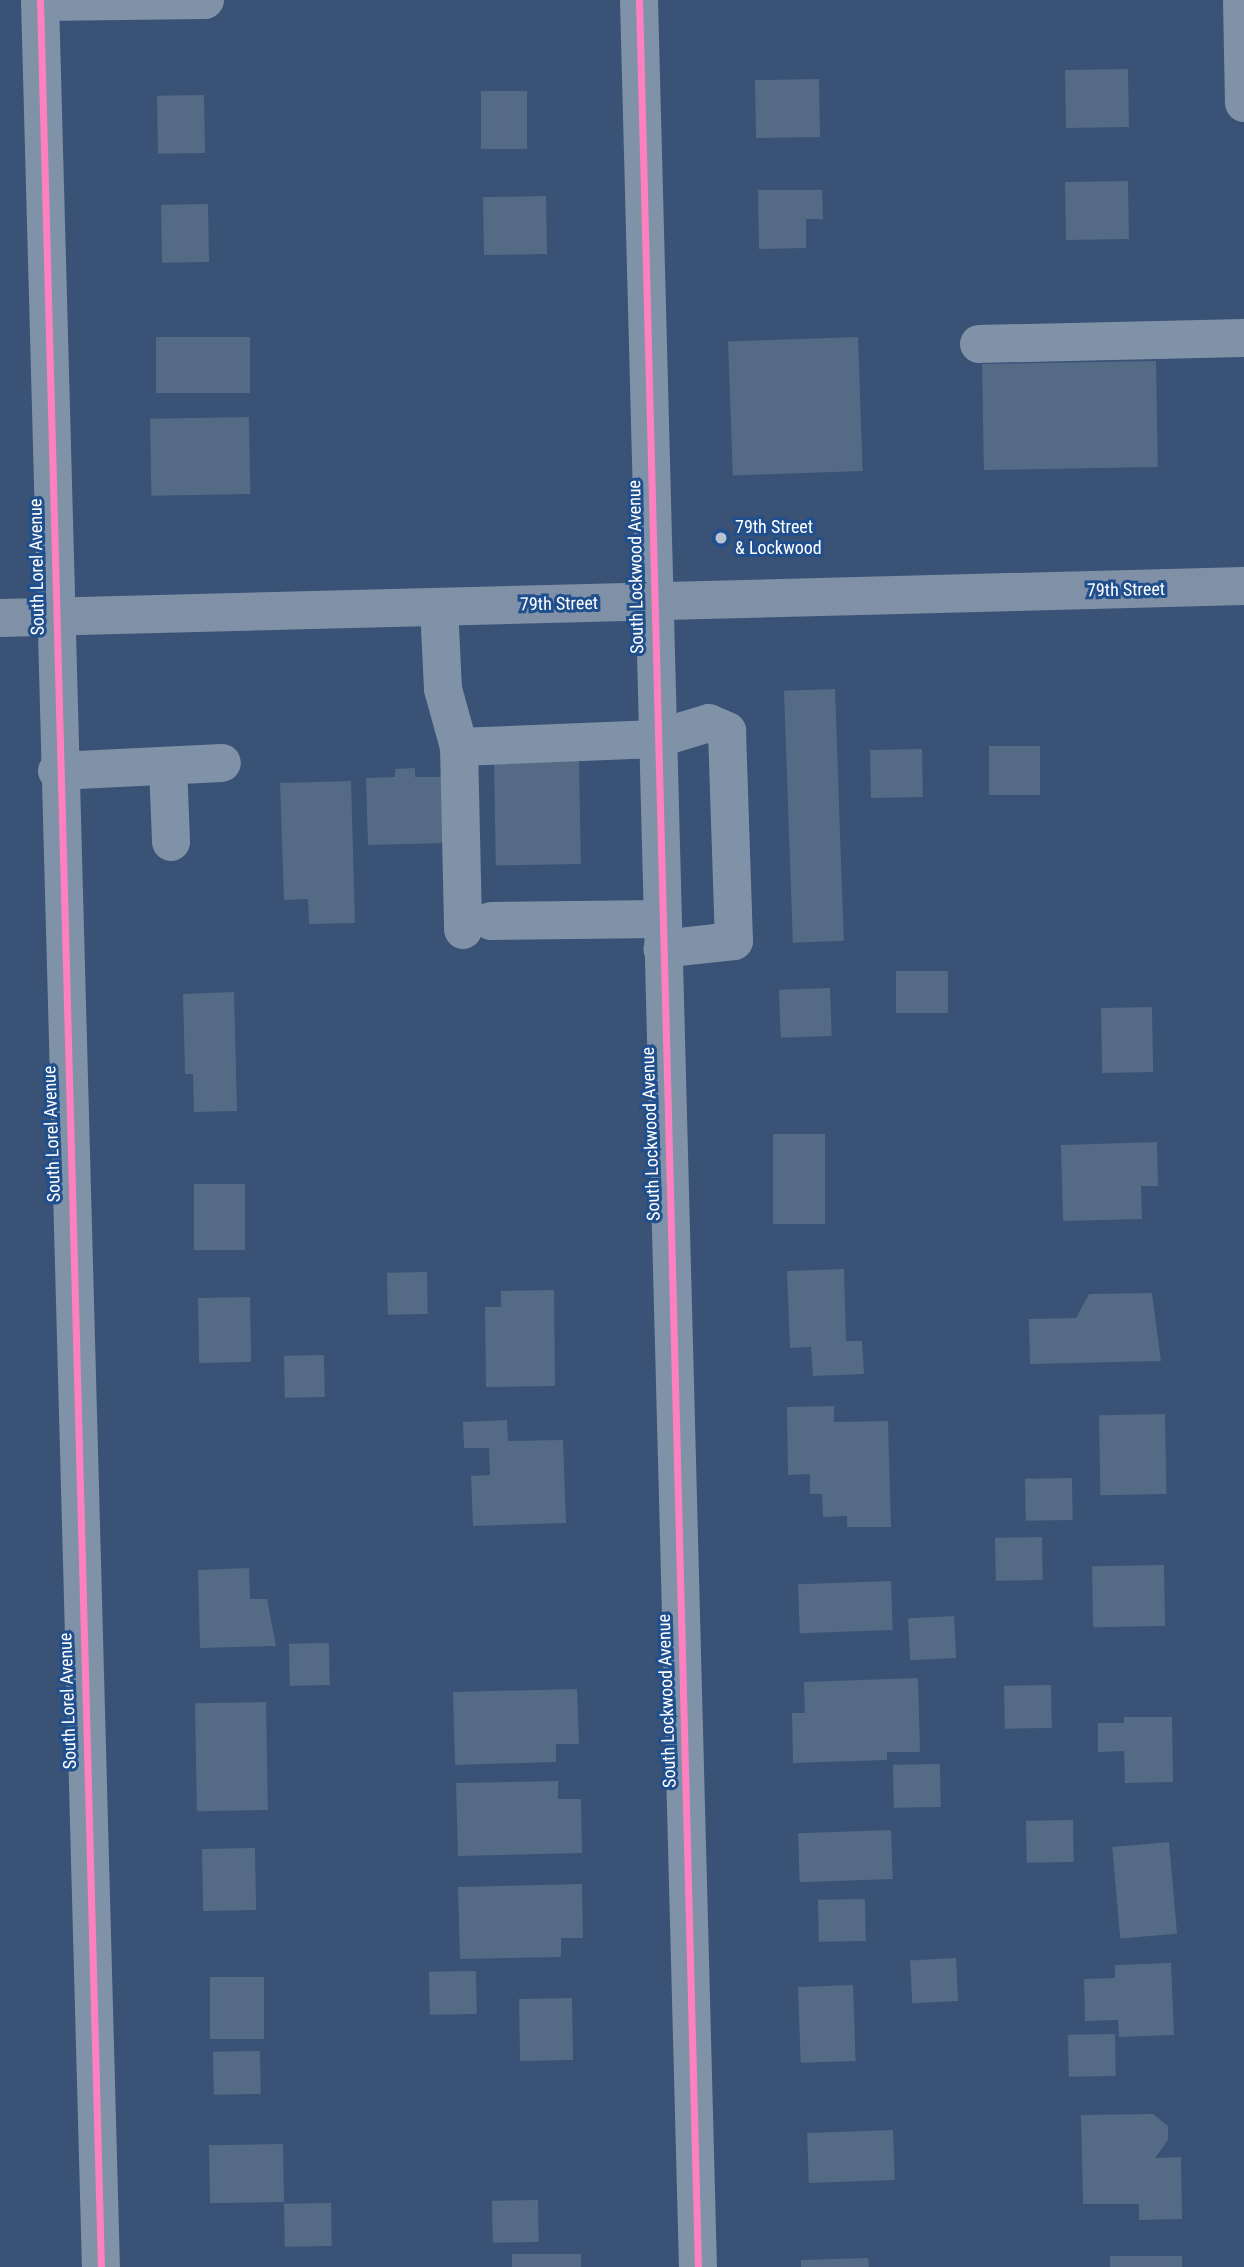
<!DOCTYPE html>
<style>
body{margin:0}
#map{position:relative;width:1244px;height:2267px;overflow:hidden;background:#395275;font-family:"Roboto Condensed",sans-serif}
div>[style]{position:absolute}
.building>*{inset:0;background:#556a85;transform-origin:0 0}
.minor>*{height:38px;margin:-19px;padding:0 19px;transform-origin:19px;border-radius:19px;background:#8092a8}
.major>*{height:38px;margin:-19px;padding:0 19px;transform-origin:19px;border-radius:19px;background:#8091a7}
.cycleway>*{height:7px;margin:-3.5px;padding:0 3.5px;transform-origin:3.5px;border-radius:3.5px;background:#ff80c0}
.dots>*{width:19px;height:19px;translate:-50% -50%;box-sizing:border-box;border:4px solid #204f8e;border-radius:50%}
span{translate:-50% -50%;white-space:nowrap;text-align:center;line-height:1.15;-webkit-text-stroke:6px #204f8e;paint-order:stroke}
.poi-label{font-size:18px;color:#fff}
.left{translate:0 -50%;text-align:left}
.street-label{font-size:18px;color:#fff}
</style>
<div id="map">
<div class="building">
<div style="left:1128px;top:69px;width:58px;height:63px;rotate:89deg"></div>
<div style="left:819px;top:79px;width:58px;height:64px;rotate:89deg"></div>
<div style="left:481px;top:91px;width:46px;height:58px"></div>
<div style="left:204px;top:95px;width:58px;height:47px;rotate:89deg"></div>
<div style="left:1128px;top:181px;width:58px;height:63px;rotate:89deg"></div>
<div style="clip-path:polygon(758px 190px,822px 190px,823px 219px,806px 219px,806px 248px,759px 249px)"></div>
<div style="left:546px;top:196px;width:58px;height:63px;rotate:89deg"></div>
<div style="left:208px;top:204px;width:58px;height:47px;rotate:89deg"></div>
<div style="left:250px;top:337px;width:56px;height:94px;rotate:90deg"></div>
<div style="left:858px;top:337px;width:134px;height:130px;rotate:88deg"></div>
<div style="left:1156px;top:361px;width:106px;height:174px;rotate:89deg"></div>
<div style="left:249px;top:417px;width:77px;height:99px;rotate:89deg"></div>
<div style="left:835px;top:689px;width:252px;height:51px;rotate:88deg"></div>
<div style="left:989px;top:746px;width:51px;height:49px"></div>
<div style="left:922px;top:749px;width:48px;height:52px;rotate:89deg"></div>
<div style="left:579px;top:760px;width:104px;height:85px;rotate:89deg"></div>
<div style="clip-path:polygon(415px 768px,415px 777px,446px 777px,447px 843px,368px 845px,366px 778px,395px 777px,395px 769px)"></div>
<div style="clip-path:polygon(351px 781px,355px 923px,309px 924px,308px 899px,284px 900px,280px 783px)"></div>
<div style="left:948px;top:971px;width:42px;height:52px;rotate:90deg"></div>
<div style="left:830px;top:988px;width:48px;height:51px;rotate:88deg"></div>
<div style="clip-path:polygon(234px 992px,237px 1111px,194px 1112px,193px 1074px,185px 1074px,183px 994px)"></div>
<div style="left:1152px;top:1007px;width:65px;height:51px;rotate:89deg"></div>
<div style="left:773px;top:1134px;width:52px;height:90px"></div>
<div style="clip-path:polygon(1157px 1142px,1158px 1186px,1141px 1186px,1142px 1219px,1063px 1221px,1061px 1145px)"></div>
<div style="left:194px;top:1184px;width:51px;height:66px"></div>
<div style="clip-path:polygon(844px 1269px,846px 1341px,862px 1341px,864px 1374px,813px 1376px,811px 1347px,790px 1348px,787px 1271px)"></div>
<div style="left:427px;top:1272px;width:42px;height:40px;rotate:89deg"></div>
<div style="clip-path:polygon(554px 1290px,555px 1386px,486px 1387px,485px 1307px,501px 1307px,501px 1291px)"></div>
<div style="clip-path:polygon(1152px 1293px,1161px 1361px,1030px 1364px,1029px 1319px,1076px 1318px,1089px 1294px)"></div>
<div style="left:250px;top:1297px;width:65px;height:52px;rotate:89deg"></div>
<div style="left:324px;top:1355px;width:42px;height:40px;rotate:89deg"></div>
<div style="clip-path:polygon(834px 1406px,834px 1422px,888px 1421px,891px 1527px,847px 1527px,847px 1516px,823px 1517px,822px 1494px,810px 1494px,810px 1474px,788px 1475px,787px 1407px)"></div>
<div style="left:1165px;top:1414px;width:80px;height:66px;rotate:89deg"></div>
<div style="clip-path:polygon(507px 1420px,508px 1441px,563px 1440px,566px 1523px,473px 1526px,471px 1476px,490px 1475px,489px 1448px,464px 1448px,463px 1422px)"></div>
<div style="left:1072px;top:1478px;width:42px;height:47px;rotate:89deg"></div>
<div style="left:1042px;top:1537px;width:43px;height:47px;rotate:89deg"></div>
<div style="left:1164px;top:1565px;width:61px;height:72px;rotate:89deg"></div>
<div style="clip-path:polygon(249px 1568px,250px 1599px,267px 1599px,276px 1646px,200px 1648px,198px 1570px)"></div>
<div style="left:891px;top:1581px;width:49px;height:93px;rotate:88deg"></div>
<div style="left:954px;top:1616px;width:42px;height:46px;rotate:87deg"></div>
<div style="left:329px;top:1643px;width:42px;height:40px;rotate:89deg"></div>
<div style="clip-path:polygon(918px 1678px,920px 1752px,887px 1752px,887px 1760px,793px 1763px,792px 1713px,805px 1713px,804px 1682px)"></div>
<div style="left:1051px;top:1685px;width:43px;height:47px;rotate:89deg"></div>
<div style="clip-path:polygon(577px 1689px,579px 1744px,556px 1744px,556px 1762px,455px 1765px,453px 1692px)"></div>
<div style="left:266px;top:1702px;width:108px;height:71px;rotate:89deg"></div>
<div style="clip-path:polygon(1124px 1717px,1172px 1717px,1173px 1782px,1125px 1783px,1124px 1751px,1098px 1752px,1098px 1723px,1124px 1723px)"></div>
<div style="left:940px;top:1764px;width:43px;height:47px;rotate:89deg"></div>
<div style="clip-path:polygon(558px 1781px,558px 1799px,581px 1799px,582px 1853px,458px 1856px,456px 1783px)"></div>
<div style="left:1073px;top:1820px;width:42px;height:47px;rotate:89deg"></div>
<div style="left:891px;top:1830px;width:49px;height:93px;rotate:88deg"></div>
<div style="left:1169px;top:1842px;width:92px;height:57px;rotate:85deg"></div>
<div style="left:255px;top:1848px;width:62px;height:53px;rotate:89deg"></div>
<div style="clip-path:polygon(582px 1884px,583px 1938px,561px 1938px,561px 1957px,460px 1959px,458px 1887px)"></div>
<div style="left:865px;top:1899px;width:42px;height:47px;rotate:89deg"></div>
<div style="left:956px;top:1958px;width:43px;height:46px;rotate:87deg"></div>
<div style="clip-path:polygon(1171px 1963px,1174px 2035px,1119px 2037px,1118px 2020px,1085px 2021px,1084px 1979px,1115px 1978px,1115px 1965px)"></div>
<div style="left:476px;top:1971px;width:43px;height:47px;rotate:89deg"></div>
<div style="left:210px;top:1977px;width:54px;height:62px"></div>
<div style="left:853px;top:1985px;width:76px;height:55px;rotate:88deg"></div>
<div style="left:572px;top:1998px;width:62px;height:53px;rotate:89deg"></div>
<div style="left:1115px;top:2034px;width:42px;height:47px;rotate:89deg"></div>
<div style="left:260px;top:2051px;width:43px;height:47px;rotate:89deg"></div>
<div style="clip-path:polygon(1153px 2114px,1168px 2126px,1168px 2140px,1155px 2158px,1181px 2157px,1182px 2219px,1139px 2220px,1139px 2204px,1083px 2204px,1081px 2115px)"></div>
<div style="left:893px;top:2130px;width:50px;height:86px;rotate:88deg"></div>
<div style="left:283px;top:2144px;width:58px;height:74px;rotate:89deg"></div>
<div style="left:538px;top:2200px;width:42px;height:46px;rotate:89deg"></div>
<div style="left:331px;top:2203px;width:43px;height:47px;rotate:89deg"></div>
<div style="left:581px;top:2254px;width:13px;height:69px;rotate:90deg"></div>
<div style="left:1182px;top:2256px;width:11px;height:72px;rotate:90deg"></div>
<div style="clip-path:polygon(868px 2258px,869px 2267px,801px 2267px,801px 2260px)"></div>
</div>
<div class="minor">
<div style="left:40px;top:0;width:2268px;rotate:88.46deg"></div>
<div style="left:639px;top:0;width:2268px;rotate:88.51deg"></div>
<div style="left:1242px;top:0;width:103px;rotate:88.9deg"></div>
<div style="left:40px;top:2px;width:165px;rotate:-0.7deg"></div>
<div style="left:979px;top:344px;width:265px;rotate:-1.3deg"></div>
<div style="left:439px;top:607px;width:82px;rotate:87.2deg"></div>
<div style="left:443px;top:689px;width:60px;rotate:74.6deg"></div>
<div style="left:459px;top:747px;width:183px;rotate:88.7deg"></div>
<div style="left:459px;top:747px;width:197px;rotate:-2.3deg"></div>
<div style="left:656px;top:739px;width:55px;rotate:-16.8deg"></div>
<div style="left:709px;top:723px;width:20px;rotate:24deg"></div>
<div style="left:727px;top:731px;width:210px;rotate:88.1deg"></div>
<div style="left:734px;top:941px;width:72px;rotate:173.7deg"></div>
<div style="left:168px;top:766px;width:76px;rotate:87.7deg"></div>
<div style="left:57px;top:771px;width:165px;rotate:-2.8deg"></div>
<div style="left:491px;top:921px;width:170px;rotate:-0.7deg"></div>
</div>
<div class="major">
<div style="left:0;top:618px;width:1244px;rotate:-1.47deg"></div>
</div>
<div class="cycleway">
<div style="left:40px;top:0;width:2268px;rotate:88.46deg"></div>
<div style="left:639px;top:0;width:2268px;rotate:88.51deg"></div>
</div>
<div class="dots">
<div style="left:721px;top:538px;background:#bac2cf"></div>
</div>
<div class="poi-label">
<span class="left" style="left:735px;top:538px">79th Street<br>&amp; Lockwood</span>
</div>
<div class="street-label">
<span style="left:37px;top:567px;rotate:-91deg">South Lorel Avenue</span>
<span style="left:636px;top:567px;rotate:-91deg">South Lockwood Avenue</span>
<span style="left:1126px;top:590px;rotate:-1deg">79th Street</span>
<span style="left:559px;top:604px;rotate:-1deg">79th Street</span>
<span style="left:52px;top:1134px;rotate:-92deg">South Lorel Avenue</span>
<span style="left:651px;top:1134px;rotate:-92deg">South Lockwood Avenue</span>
<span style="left:68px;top:1701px;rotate:-92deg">South Lorel Avenue</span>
<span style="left:667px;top:1701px;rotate:-92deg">South Lockwood Avenue</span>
</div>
</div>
